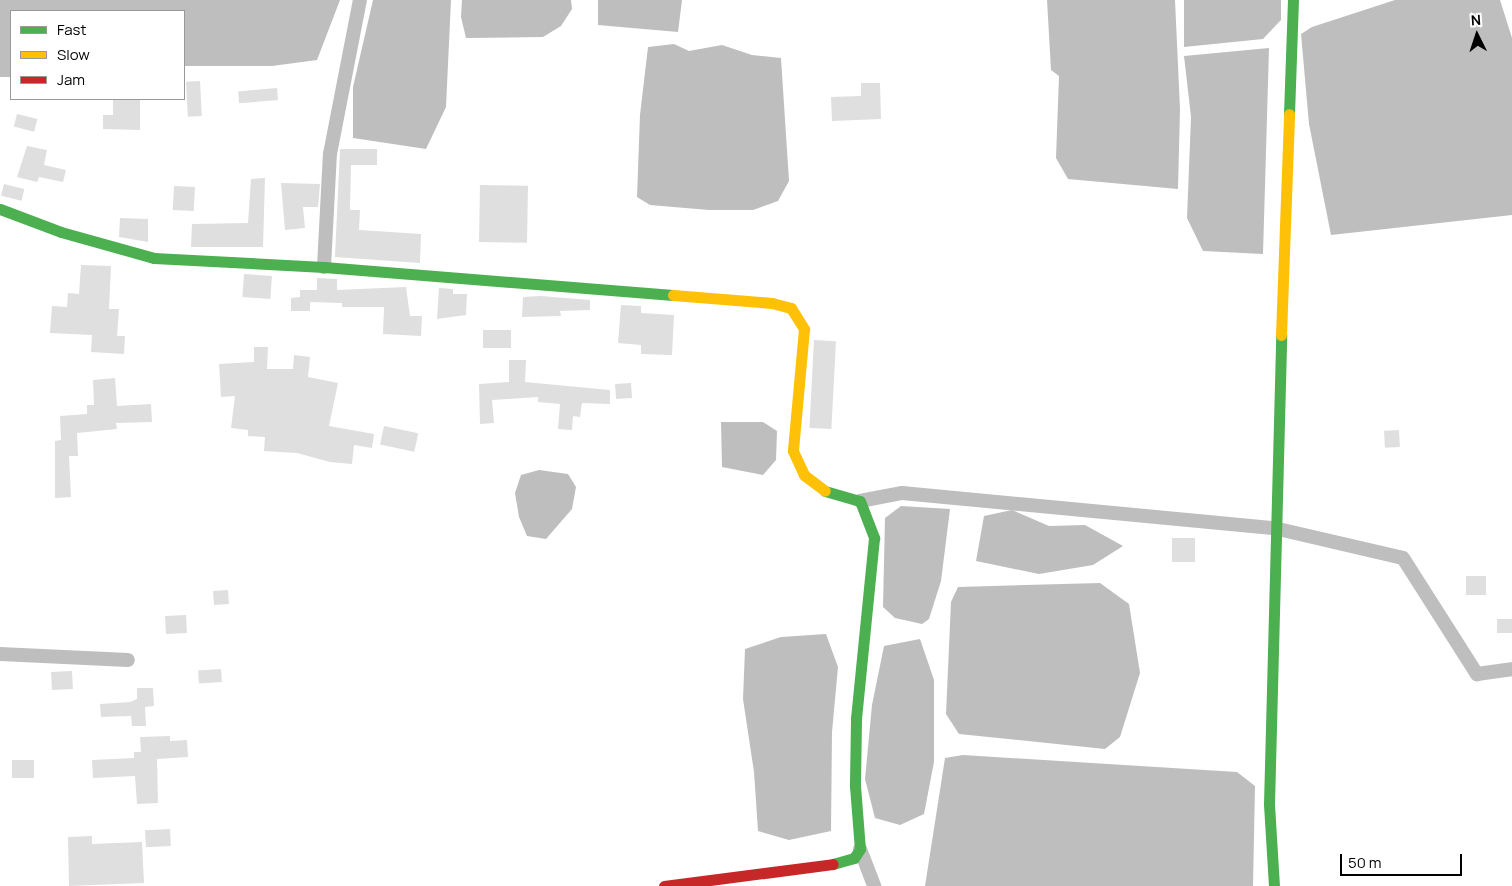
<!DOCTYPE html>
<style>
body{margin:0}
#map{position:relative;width:1512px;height:886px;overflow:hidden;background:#fff;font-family:Manrope,sans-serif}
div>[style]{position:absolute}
.water>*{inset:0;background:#bebebe}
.building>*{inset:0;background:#dfdfdf;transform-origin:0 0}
.street>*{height:14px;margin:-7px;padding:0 7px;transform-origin:7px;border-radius:7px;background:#bebebe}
.fast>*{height:11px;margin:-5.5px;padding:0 5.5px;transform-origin:5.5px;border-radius:5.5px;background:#4caf50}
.slow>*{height:11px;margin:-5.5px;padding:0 5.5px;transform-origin:5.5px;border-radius:5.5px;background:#ffc107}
.jam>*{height:11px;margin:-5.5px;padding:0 5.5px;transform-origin:5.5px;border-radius:5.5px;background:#c62828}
span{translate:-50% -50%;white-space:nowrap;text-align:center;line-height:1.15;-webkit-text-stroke:4.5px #fff;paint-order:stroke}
.legend{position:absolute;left:10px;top:10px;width:175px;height:90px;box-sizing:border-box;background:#fff;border:1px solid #999;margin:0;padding:6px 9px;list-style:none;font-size:15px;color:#000}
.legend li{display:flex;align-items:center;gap:10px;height:25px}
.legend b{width:25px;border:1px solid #999}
.north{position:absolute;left:1452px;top:10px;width:50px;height:50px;-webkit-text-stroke:4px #fff;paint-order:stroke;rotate:356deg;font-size:14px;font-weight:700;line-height:20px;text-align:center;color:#000}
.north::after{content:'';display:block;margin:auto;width:18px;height:22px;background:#000;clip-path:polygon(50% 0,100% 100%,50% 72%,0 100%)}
.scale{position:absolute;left:1340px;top:854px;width:122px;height:22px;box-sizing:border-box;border:2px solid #000;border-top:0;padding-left:6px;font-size:15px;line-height:18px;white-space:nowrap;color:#000;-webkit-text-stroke:4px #fff;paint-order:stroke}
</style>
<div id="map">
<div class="water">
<div style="clip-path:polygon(0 0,340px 0,317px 60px,272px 66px,184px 66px,184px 11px,11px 11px,11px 77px,0 77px)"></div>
<div style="clip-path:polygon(373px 0,451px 0,446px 107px,426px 149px,353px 138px,353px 87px)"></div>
<div style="clip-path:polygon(462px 0,571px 0,572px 9px,561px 26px,543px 37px,466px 38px,461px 17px)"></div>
<div style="clip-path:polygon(598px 0,682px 0,678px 32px,598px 25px)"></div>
<div style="clip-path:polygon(1047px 0,1175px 0,1180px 109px,1178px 189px,1068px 179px,1056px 158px,1059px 76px,1051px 70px)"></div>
<div style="clip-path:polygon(1184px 0,1281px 0,1281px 20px,1263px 39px,1184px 47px)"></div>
<div style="clip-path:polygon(1395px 0,1500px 0,1512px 38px,1512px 215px,1331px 235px,1309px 124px,1301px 34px,1312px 27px)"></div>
<div style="clip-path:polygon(674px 44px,689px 51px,722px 45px,752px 55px,781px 58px,789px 181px,778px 201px,753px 210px,709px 210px,650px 205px,637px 197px,640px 115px,648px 47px)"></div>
<div style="clip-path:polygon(1269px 48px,1263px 254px,1203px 251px,1187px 218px,1191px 117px,1184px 56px)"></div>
<div style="clip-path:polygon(721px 422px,763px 422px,777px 431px,776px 460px,763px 475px,722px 467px)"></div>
<div style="clip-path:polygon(539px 470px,568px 474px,576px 487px,572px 509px,546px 539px,527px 536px,519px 517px,515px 493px,521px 475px)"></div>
<div style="clip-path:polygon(901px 506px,950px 509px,941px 581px,929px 619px,922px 624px,895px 618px,883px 607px,885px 518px)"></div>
<div style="clip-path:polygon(1012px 510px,1049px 526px,1085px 525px,1123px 546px,1093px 565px,1039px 574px,976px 561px,984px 516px)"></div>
<div style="clip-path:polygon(1100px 583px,1129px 604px,1140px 673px,1120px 737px,1105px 749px,959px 734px,946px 714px,951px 602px,958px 587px)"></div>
<div style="clip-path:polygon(826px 634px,838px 667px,832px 732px,831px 831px,789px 840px,758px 831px,754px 772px,743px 699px,745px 649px,781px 637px)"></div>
<div style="clip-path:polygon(920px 639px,934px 680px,934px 762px,924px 814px,900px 825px,875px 818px,865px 779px,872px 705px,884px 646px)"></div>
<div style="clip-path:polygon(963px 755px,1237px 772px,1255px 786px,1253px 886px,925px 886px,945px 758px)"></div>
</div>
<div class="building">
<div style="left:200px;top:81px;width:35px;height:14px;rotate:87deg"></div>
<div style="clip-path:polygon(861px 83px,880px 83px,881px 119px,832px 121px,831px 97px,861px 96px)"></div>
<div style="left:277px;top:88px;width:12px;height:39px;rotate:85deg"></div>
<div style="clip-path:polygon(113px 99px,140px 99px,140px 130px,103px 129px,103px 115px,113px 115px)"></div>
<div style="left:17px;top:114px;width:21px;height:13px;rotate:14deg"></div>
<div style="clip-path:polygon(27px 146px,47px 150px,44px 165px,66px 170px,63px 182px,39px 177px,37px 182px,17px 177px)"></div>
<div style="clip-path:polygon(340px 149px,377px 149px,377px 165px,351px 165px,350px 210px,360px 210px,359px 230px,421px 234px,420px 263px,335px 257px)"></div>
<div style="clip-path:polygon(265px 178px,263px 247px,191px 247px,192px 224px,248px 223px,251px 179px)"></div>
<div style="clip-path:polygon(281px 183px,320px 184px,318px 207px,303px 207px,305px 228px,285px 230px)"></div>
<div style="left:4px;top:184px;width:21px;height:12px;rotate:14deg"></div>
<div style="left:480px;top:185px;width:48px;height:57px;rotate:1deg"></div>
<div style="left:174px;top:186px;width:21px;height:24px;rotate:3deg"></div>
<div style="clip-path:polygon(120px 218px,148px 219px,148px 242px,119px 237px)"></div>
<div style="clip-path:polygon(81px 265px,111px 266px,109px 309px,119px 309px,117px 336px,125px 336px,124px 354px,91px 352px,92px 335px,50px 333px,52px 306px,67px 307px,68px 293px,79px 294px)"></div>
<div style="left:244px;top:274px;width:28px;height:23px;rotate:4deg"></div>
<div style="clip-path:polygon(317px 278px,337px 279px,337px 290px,406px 287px,410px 316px,422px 316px,421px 336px,383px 334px,384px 307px,342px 307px,342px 303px,310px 302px,310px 311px,291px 311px,291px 298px,300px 297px,300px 290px,317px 290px)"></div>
<div style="clip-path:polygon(439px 288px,453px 289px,453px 294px,467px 294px,466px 315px,437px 319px)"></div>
<div style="clip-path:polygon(541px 296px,590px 300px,590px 310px,560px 311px,561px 316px,522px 317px,523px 297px)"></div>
<div style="clip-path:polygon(621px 305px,641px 306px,641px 313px,674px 315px,672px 355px,641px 354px,641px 345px,618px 343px)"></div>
<div style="left:483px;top:330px;width:28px;height:18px"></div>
<div style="left:814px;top:340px;width:22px;height:88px;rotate:3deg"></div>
<div style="clip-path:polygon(254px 347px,268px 347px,267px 369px,293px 369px,294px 355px,310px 357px,308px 377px,338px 383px,329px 426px,374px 434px,372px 448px,354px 445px,352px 464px,330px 462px,297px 453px,264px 451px,265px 437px,248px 436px,248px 430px,231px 428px,235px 396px,221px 397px,219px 364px,254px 362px)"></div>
<div style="clip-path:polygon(509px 360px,526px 360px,525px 382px,610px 390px,610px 404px,582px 403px,580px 417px,573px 416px,572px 430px,558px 429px,560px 404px,538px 402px,538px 397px,492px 400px,494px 423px,480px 424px,479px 384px,509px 382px)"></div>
<div style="clip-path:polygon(115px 378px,117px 406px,151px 404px,152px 422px,116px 423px,117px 429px,77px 433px,78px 456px,69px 456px,71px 497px,55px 498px,55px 441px,61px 440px,60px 416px,87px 414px,87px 405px,94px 405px,93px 380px)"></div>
<div style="left:631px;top:383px;width:15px;height:16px;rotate:86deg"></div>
<div style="left:384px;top:426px;width:35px;height:19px;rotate:12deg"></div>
<div style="left:1399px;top:430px;width:17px;height:15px;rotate:87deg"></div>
<div style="left:1195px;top:538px;width:24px;height:23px;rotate:90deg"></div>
<div style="left:1486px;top:576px;width:19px;height:20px;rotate:90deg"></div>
<div style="left:228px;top:590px;width:14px;height:15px;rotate:86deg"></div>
<div style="left:186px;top:615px;width:18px;height:21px;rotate:87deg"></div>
<div style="left:1497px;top:619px;width:15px;height:14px"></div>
<div style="left:221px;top:669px;width:13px;height:23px;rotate:86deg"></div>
<div style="left:72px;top:671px;width:18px;height:21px;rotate:87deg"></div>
<div style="clip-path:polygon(137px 688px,153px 688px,154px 706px,145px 707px,146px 726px,132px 726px,131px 716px,101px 717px,100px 704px,130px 702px,137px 699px)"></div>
<div style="clip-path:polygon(170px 736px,170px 741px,187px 740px,188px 757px,157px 759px,158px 803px,137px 804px,135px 776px,93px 778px,92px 760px,134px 758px,134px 752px,141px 752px,140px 737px)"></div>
<div style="left:34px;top:760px;width:18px;height:22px;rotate:90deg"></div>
<div style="left:170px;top:829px;width:17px;height:25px;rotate:87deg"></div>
<div style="clip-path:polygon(92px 836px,92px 844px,142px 842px,144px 883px,69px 886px,68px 837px)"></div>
</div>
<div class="street">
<div style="left:324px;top:267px;width:113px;rotate:-87deg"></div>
<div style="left:330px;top:154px;width:157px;rotate:-79deg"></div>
<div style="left:860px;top:501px;width:43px;rotate:-10.8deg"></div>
<div style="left:902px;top:493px;width:374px;rotate:5.4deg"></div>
<div style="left:1274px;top:528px;width:132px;rotate:13.1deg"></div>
<div style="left:1403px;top:558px;width:138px;rotate:57.5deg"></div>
<div style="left:1477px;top:674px;width:35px;rotate:-8deg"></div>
<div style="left:0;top:654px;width:128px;rotate:2.7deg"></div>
<div style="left:860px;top:849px;width:40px;rotate:69deg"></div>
</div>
<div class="fast">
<div style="left:1289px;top:114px;width:114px;rotate:-88deg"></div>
<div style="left:0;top:209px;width:65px;rotate:20.7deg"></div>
<div style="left:61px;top:232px;width:97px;rotate:15.6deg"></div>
<div style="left:154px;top:258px;width:170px;rotate:3deg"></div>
<div style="left:324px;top:267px;width:350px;rotate:4.6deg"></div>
<div style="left:825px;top:491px;width:36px;rotate:16deg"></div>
<div style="left:860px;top:501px;width:40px;rotate:69deg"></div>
<div style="left:874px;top:538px;width:182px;rotate:95.7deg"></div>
<div style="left:856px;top:719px;width:67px;rotate:90.9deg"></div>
<div style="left:855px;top:786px;width:63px;rotate:85.5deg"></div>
<div style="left:860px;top:849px;width:11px;rotate:124deg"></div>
<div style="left:854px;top:858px;width:22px;rotate:164deg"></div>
<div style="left:1274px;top:886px;width:82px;rotate:-93.5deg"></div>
<div style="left:1269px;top:804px;width:469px;rotate:-88.5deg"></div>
</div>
<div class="slow">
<div style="left:673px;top:295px;width:99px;rotate:4.6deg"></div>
<div style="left:772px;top:303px;width:20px;rotate:15deg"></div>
<div style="left:791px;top:308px;width:25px;rotate:58deg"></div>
<div style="left:804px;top:329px;width:122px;rotate:95.2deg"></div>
<div style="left:793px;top:451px;width:26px;rotate:65deg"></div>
<div style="left:804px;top:475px;width:26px;rotate:37deg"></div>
<div style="left:1281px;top:335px;width:221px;rotate:-87.9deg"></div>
</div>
<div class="jam">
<div style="left:664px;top:886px;width:170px;rotate:-7.4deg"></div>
</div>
<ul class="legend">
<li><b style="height:6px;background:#4caf50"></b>Fast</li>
<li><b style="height:6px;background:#ffc107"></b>Slow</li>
<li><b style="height:6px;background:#c62828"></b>Jam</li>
</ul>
<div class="north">N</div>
<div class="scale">50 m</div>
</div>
